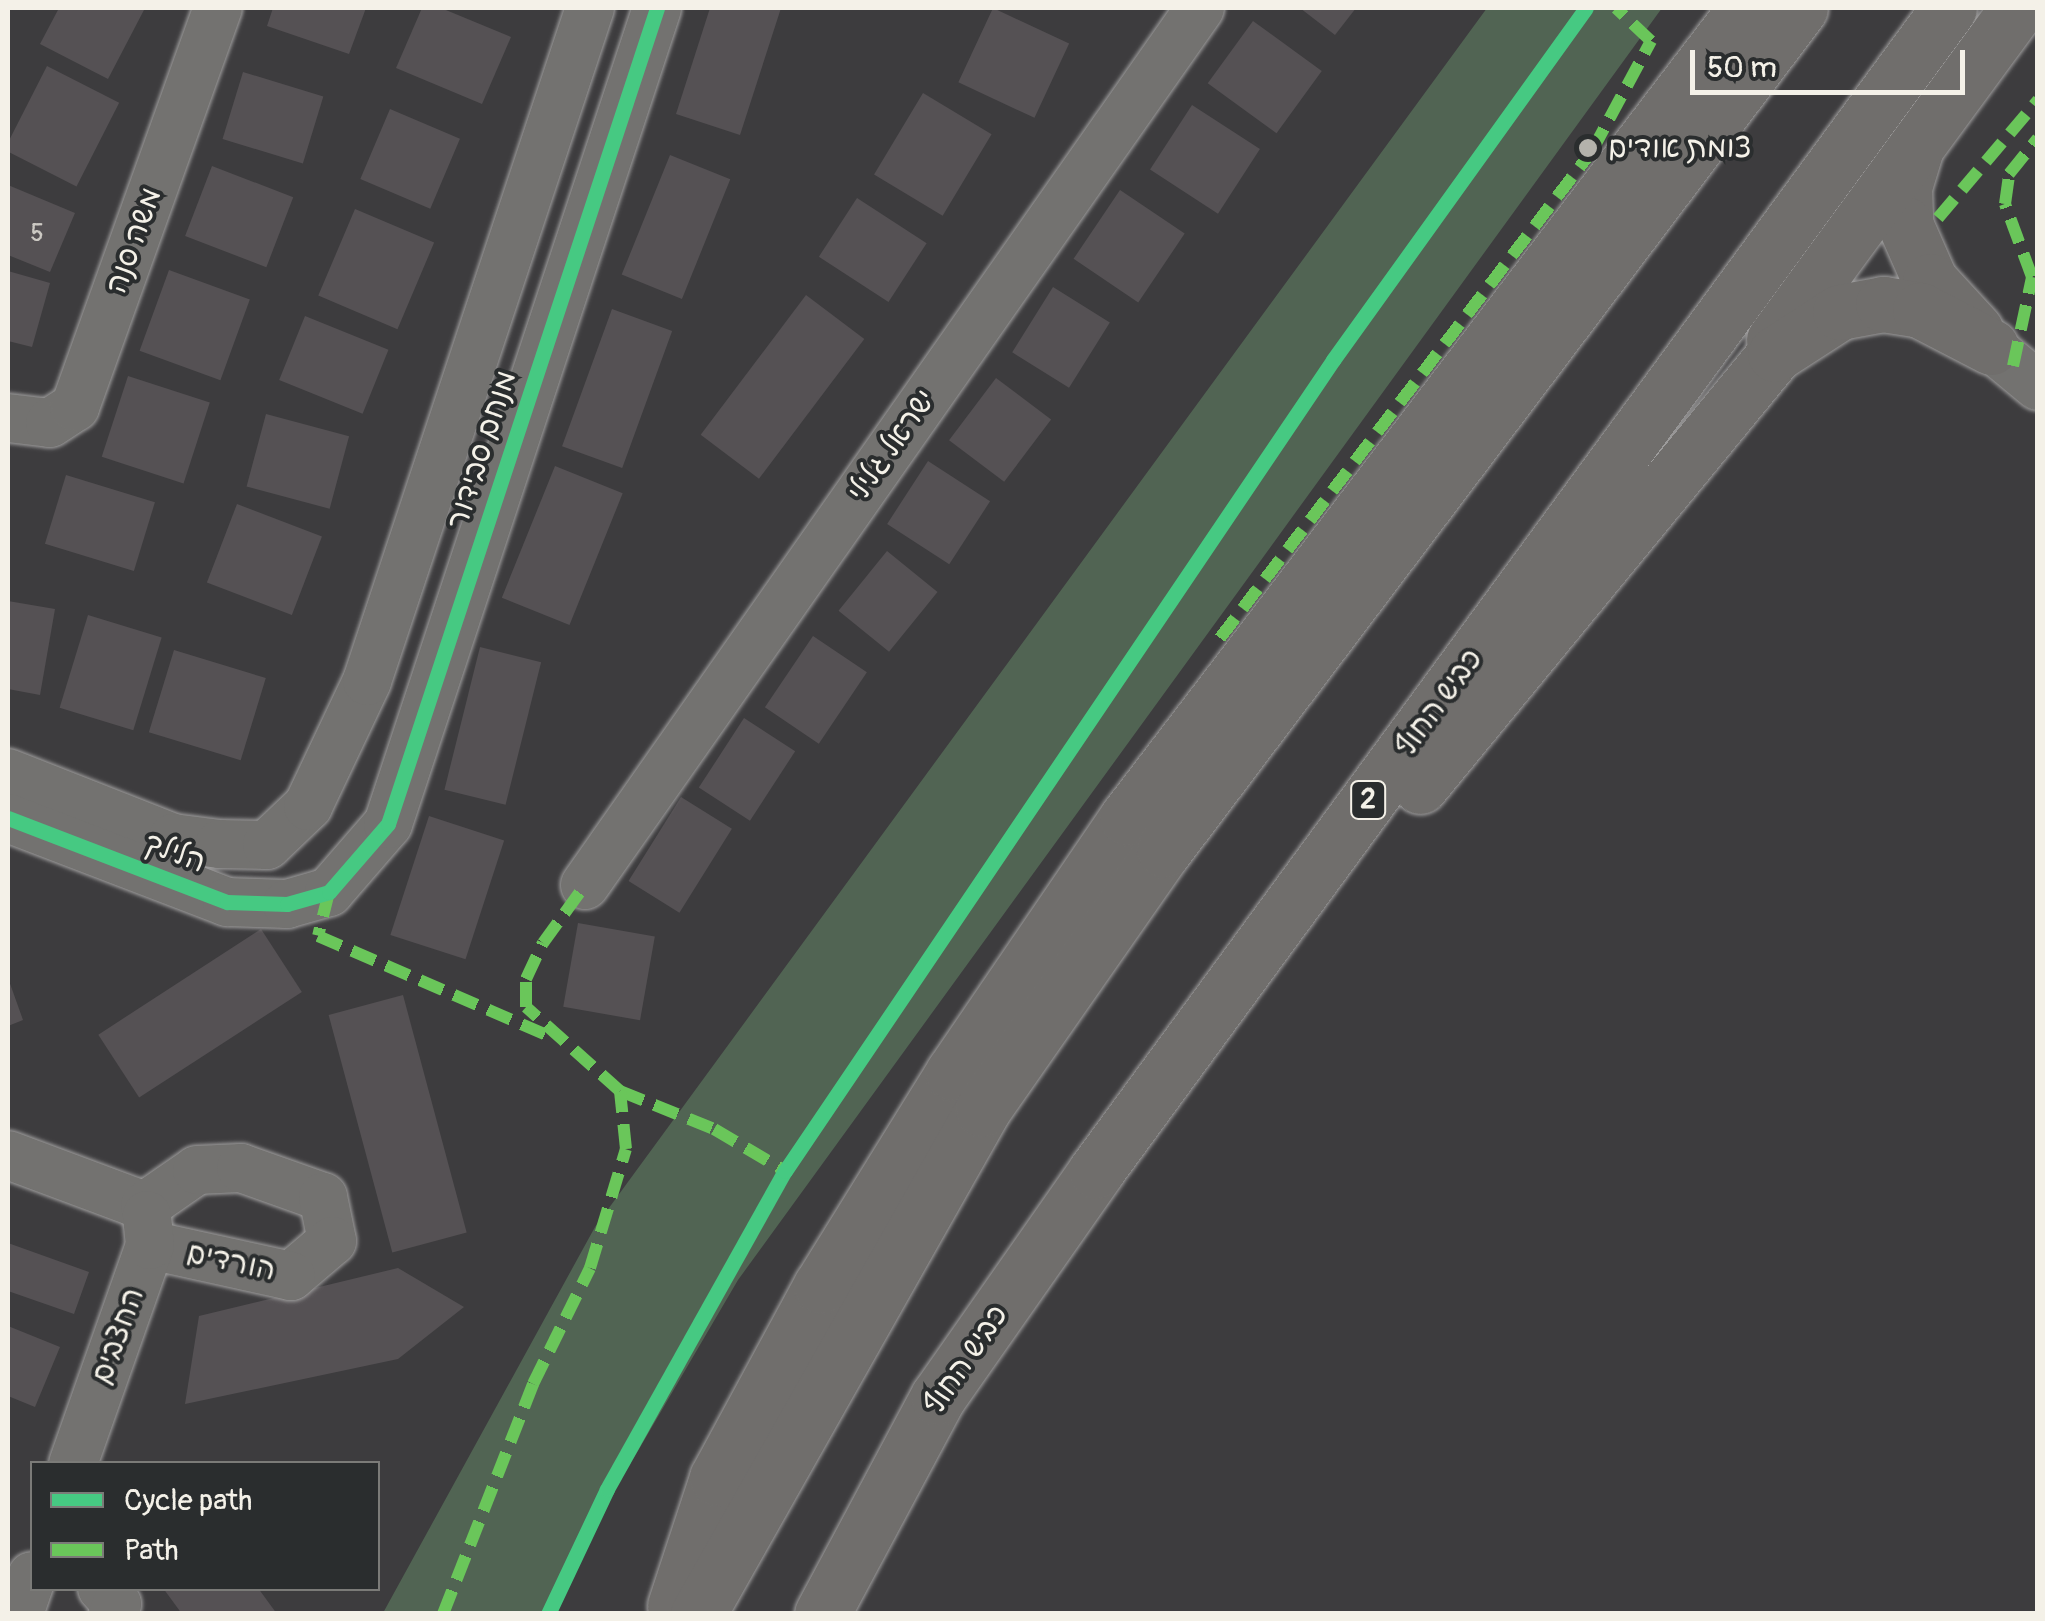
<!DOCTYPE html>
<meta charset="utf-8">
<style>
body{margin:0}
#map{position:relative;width:2045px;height:1621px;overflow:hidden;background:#3d3c3e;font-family:Pangolin,"Playpen Sans Hebrew",sans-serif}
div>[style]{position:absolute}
.green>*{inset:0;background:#516453}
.building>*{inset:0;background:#555154;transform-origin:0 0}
.roads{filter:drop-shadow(0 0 2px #9f9e9e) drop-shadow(0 0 2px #9f9e9e)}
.minor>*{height:48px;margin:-24px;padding:0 24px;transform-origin:24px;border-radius:24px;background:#737270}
.highway>*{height:55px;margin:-27.5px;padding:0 27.5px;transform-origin:27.5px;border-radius:27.5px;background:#706e6c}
.quiet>*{height:12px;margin-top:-6px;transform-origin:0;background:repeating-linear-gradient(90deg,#6ac65a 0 25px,transparent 0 37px)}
.cycleway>*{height:15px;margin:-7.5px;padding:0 7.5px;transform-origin:7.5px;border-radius:7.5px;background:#46c982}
.dots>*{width:28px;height:28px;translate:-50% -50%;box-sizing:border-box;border:5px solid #2a2d2e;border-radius:50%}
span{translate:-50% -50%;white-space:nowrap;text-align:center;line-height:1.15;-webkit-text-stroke:8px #2a2d2e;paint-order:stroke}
.number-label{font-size:25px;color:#ccc9c3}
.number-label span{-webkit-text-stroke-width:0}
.shield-label span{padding:2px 8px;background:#2a2d2e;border:2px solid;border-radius:8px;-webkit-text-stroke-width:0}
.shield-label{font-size:28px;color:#f4f1e8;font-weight:700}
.poi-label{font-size:30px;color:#f4f1e8}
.left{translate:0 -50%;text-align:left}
.street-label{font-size:30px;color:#f4f1e8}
.frame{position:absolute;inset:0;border:10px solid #f4f1e8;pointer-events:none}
.legend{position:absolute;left:30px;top:1461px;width:350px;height:130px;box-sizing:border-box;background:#2a2d2e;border:2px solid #7b7b78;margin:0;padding:12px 18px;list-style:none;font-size:30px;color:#f4f1e8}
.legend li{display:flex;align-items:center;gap:20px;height:50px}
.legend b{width:50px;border:2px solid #7b7b78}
.scale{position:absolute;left:1690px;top:50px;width:275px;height:45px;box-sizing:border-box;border:5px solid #f4f1e8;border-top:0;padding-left:12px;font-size:30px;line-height:35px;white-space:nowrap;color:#f4f1e8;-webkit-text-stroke:8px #2a2d2e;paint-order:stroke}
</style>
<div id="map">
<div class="green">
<div style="clip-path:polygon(1487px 8px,1662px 8px,738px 1280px,543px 1613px,383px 1613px,595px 1227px)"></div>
</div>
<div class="building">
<div style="clip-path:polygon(59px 8px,145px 8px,108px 79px,40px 44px)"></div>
<div style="clip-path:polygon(273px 8px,366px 8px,349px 54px,267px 26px)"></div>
<div style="clip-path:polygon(422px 8px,441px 8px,511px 37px,482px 104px,396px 68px)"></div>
<div style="clip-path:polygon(710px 8px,781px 8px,740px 135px,676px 114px)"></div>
<div style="left:993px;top:8px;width:84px;height:82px;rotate:25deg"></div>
<div style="clip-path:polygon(1300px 8px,1356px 8px,1335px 35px)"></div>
<div style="left:1253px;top:21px;width:85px;height:77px;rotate:36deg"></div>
<div style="left:47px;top:66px;width:81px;height:94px;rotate:27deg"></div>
<div style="left:243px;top:72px;width:84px;height:70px;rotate:17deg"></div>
<div style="left:923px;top:93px;width:80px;height:95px;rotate:31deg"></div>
<div style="left:1192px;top:105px;width:81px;height:77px;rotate:33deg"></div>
<div style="left:390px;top:109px;width:76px;height:76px;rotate:23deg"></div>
<div style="left:670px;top:155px;width:65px;height:129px;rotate:22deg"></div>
<div style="left:212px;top:166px;width:87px;height:75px;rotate:21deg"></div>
<div style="clip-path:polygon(8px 185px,75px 213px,50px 272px,8px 255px)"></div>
<div style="left:1120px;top:190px;width:78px;height:83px;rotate:34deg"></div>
<div style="left:857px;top:198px;width:83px;height:70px;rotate:33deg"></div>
<div style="left:355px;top:209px;width:86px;height:94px;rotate:23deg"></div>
<div style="left:169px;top:270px;width:86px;height:86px;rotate:20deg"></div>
<div style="clip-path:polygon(8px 271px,50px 283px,32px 347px,8px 341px)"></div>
<div style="left:1053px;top:287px;width:67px;height:77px;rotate:32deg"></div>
<div style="left:806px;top:295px;width:73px;height:175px;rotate:37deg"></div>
<div style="left:612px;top:309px;width:64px;height:146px;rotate:20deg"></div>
<div style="left:305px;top:316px;width:90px;height:69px;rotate:22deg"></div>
<div style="left:128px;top:376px;width:86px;height:85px;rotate:18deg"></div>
<div style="left:996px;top:378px;width:69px;height:78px;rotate:37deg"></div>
<div style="left:266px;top:414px;width:86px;height:75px;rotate:15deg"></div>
<div style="left:928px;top:461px;width:74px;height:75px;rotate:33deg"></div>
<div style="left:555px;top:466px;width:73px;height:142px;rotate:22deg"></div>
<div style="left:66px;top:475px;width:93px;height:72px;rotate:17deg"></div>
<div style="left:237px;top:504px;width:91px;height:84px;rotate:21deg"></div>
<div style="left:887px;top:551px;width:65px;height:77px;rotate:39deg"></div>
<div style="clip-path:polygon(8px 601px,55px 609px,40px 695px,8px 689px)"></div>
<div style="left:88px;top:615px;width:77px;height:97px;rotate:17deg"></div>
<div style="left:813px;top:636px;width:65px;height:86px;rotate:34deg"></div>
<div style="left:480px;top:647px;width:63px;height:147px;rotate:14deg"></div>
<div style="left:174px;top:650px;width:96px;height:86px;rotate:17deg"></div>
<div style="left:744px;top:718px;width:61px;height:83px;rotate:33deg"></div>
<div style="left:681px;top:797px;width:60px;height:99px;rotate:32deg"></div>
<div style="left:429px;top:816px;width:79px;height:125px;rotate:18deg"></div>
<div style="left:578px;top:923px;width:78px;height:85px;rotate:10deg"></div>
<div style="left:261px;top:929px;width:75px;height:194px;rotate:57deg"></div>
<div style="clip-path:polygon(8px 978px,23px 1020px,8px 1026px)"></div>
<div style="left:403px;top:995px;width:246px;height:77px;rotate:75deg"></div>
<div style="clip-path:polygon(8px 1243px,89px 1272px,74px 1314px,8px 1291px)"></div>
<div style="clip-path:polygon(398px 1268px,464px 1307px,398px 1359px,185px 1404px,199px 1316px)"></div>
<div style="clip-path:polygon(8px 1326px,60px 1347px,35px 1407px,8px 1396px)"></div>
<div style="clip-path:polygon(163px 1588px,258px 1588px,277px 1614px,182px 1614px)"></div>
</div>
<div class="roads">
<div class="minor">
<div style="left:1991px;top:347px;width:61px;rotate:39.7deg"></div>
<div style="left:8px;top:418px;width:42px;rotate:6.8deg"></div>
<div style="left:50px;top:423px;width:30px;rotate:-33deg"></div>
<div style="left:75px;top:407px;width:424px;rotate:-70.3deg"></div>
<div style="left:8px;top:773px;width:177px;rotate:21.5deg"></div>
<div style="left:173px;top:838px;width:47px;rotate:7.3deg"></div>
<div style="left:220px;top:844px;width:47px;rotate:1.2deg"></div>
<div style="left:267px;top:845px;width:57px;rotate:-43.6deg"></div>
<div style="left:308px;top:806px;width:138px;rotate:-64.7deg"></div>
<div style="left:367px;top:681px;width:709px;rotate:-71.67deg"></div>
<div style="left:8px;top:818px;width:235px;rotate:21deg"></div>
<div style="left:227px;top:902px;width:60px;rotate:1.9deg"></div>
<div style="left:287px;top:904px;width:44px;rotate:-15.9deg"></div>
<div style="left:329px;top:892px;width:90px;rotate:-49.1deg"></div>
<div style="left:388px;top:824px;width:859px;rotate:-71.75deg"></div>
<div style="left:585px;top:885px;width:1071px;rotate:-54.96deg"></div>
<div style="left:8px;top:1155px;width:146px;rotate:20.4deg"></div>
<div style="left:145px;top:1206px;width:63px;rotate:-34.7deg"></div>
<div style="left:197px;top:1170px;width:44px;rotate:-2.6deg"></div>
<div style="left:241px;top:1168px;width:87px;rotate:19.5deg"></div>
<div style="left:323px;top:1197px;width:45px;rotate:78.4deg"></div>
<div style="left:332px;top:1241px;width:54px;rotate:139.5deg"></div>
<div style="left:291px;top:1276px;width:144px;rotate:-167.6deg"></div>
<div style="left:73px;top:1464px;width:232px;rotate:-70.6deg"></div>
<div style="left:150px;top:1245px;width:30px;rotate:-96deg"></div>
<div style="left:102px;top:1588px;width:22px;rotate:47deg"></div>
<div style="left:117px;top:1604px;width:11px;rotate:112deg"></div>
<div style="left:19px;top:1614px;width:40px;rotate:-71.1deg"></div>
</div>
<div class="highway">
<div style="left:1915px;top:151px;width:37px;rotate:107deg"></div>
<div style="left:1904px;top:186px;width:38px;rotate:88deg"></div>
<div style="left:1905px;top:224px;width:62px;rotate:66.3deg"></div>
<div style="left:1930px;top:281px;width:67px;rotate:47.4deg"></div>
<div style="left:1774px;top:340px;width:412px;rotate:-53.7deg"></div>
<div style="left:1420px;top:786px;width:559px;rotate:-50.59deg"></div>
<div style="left:1775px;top:354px;width:77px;rotate:-32.9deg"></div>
<div style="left:1840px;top:312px;width:44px;rotate:-10.5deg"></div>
<div style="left:1883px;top:304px;width:37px;rotate:9deg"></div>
<div style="left:1920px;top:310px;width:80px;rotate:27.5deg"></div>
<div style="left:675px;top:1606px;width:135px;rotate:-71.8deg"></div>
<div style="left:717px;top:1478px;width:218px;rotate:-61.6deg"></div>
<div style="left:821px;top:1286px;width:251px;rotate:-58.2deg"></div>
<div style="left:953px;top:1073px;width:309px;rotate:-55.7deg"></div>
<div style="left:1127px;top:818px;width:1019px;rotate:-52.61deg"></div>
<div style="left:698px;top:1614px;width:580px;rotate:-60.56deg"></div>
<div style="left:983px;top:1109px;width:316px;rotate:-55.1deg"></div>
<div style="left:1164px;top:850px;width:1055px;rotate:-52.93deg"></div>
<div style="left:822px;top:1614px;width:246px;rotate:-61.9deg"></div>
<div style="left:938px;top:1397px;width:276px;rotate:-55deg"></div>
<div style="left:1096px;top:1171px;width:1442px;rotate:-53.74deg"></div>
</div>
</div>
<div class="quiet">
<div style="left:1938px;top:218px;width:155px;rotate:-49.7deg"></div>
<div style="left:2013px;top:366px;width:91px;rotate:-77.9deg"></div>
<div style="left:2032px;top:277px;width:78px;rotate:-110.3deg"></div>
<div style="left:2005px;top:204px;width:30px;rotate:-82deg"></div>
<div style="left:2009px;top:174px;width:46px;rotate:-51.1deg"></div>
<div style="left:1220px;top:638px;width:613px;rotate:-52.63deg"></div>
<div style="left:1592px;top:151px;width:125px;rotate:-61.8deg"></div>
<div style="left:1651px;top:41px;width:48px;rotate:-136.7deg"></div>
<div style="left:329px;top:892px;width:45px;rotate:104deg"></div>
<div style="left:318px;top:936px;width:249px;rotate:23.4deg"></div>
<div style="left:620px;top:1091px;width:101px;rotate:22deg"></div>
<div style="left:714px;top:1129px;width:82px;rotate:30.6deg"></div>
<div style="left:443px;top:1614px;width:247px;rotate:-68.6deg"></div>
<div style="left:533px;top:1384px;width:129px;rotate:-63.8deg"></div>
<div style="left:590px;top:1268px;width:124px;rotate:-73.2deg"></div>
<div style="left:626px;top:1149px;width:58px;rotate:-95.9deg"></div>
<div style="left:620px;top:1091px;width:126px;rotate:-138.2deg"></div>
<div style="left:526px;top:1007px;width:28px;rotate:-90deg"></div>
<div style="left:526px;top:979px;width:40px;rotate:-65deg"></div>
<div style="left:543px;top:943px;width:72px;rotate:-54.1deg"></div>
</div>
<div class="cycleway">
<div style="left:8px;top:818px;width:235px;rotate:21deg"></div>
<div style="left:227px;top:902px;width:60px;rotate:1.9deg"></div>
<div style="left:287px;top:904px;width:44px;rotate:-15.9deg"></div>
<div style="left:329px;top:892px;width:90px;rotate:-49.1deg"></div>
<div style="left:388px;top:824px;width:859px;rotate:-71.75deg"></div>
<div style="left:548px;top:1614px;width:138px;rotate:-64.7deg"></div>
<div style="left:607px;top:1489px;width:364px;rotate:-60.8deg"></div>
<div style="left:785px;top:1171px;width:979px;rotate:-55.95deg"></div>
<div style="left:1333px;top:360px;width:433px;rotate:-54.3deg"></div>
</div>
<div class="dots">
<div style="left:1588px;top:148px;background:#b4b2ac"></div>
</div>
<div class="number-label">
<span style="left:37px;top:234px">5</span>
</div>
<div class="shield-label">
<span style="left:1368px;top:800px">2</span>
</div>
<div class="poi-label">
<span class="left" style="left:1608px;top:148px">צומת אודים</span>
</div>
<div class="street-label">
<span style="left:134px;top:241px;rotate:-70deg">משה סנה</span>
<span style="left:892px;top:446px;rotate:-55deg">ישראל גלילי</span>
<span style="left:482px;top:450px;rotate:-72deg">מנחם סבידור</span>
<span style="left:1439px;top:703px;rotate:-54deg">כביש החוף</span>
<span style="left:175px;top:853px;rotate:21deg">הלילך</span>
<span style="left:231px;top:1262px;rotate:12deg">הורדים</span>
<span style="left:118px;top:1336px;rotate:-70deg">החצבים</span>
<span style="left:966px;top:1360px;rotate:-56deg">כביש החוף</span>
</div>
<div class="frame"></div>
<ul class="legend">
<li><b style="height:12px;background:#46c982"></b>Cycle path</li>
<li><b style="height:12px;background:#6ac65a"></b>Path</li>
</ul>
<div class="scale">50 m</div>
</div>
